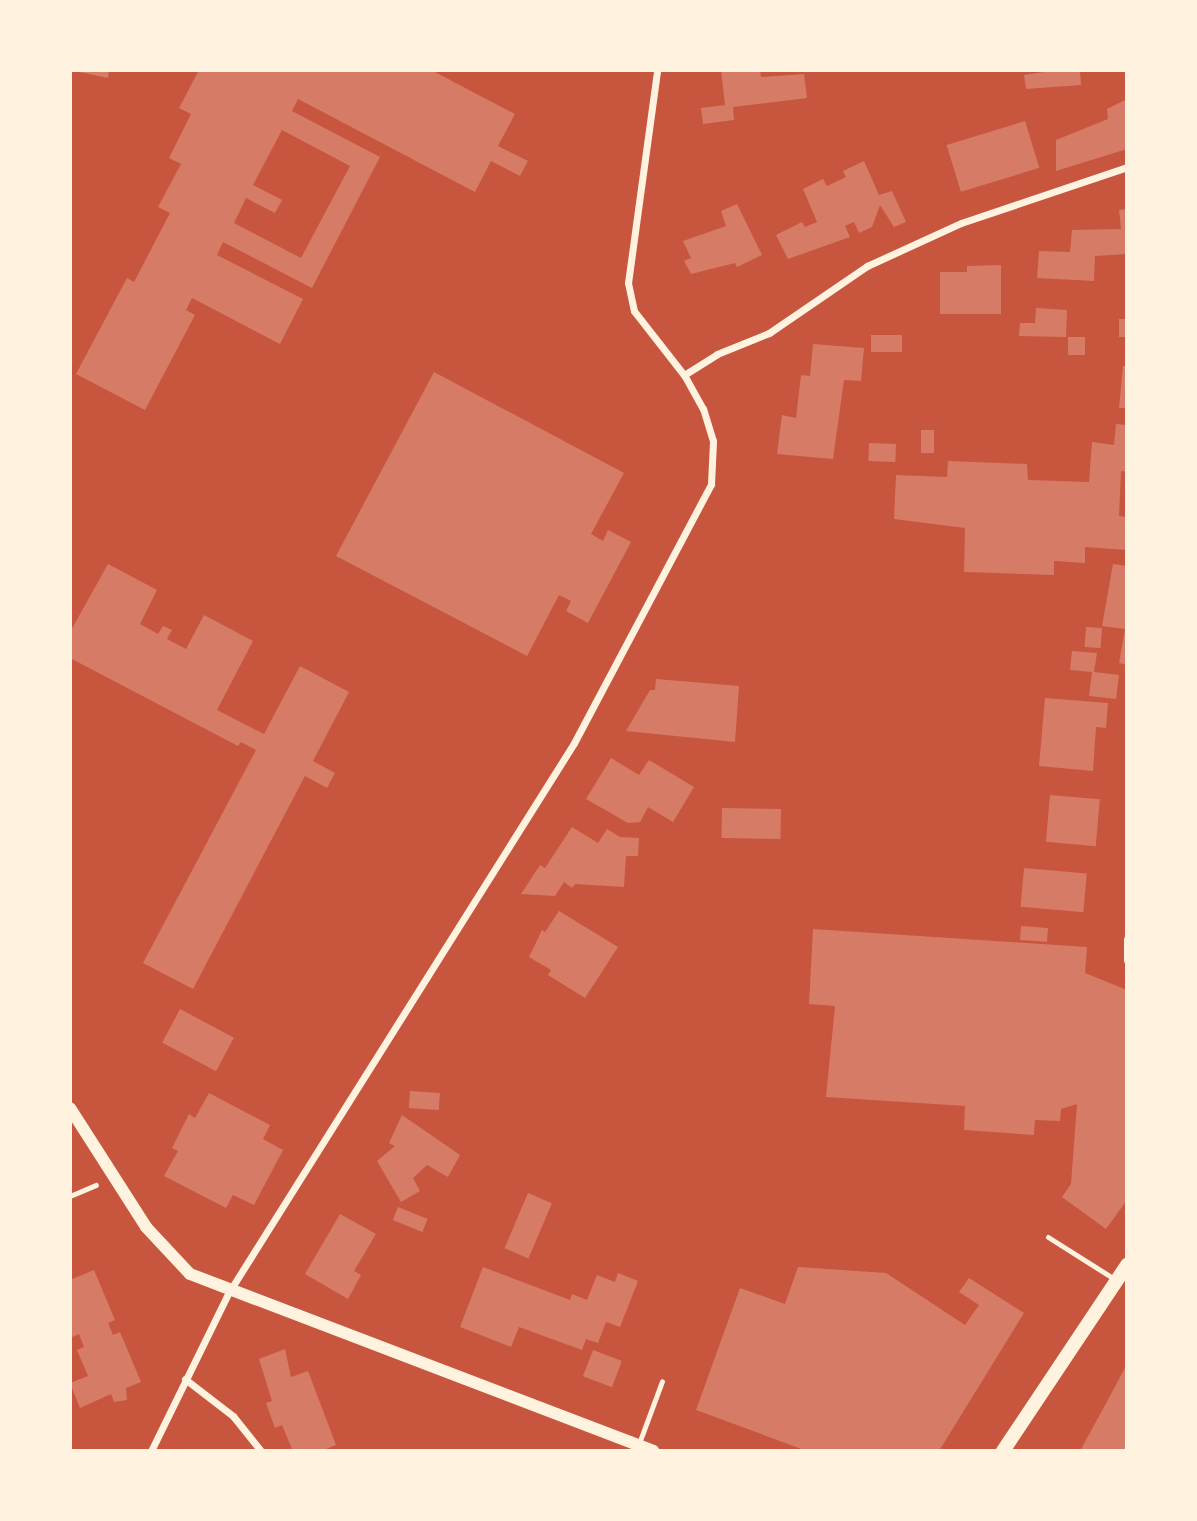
<!DOCTYPE html>
<style>
body{margin:0}
#map{position:relative;width:1197px;height:1521px;overflow:hidden;background:#c8553d;font-family:"DejaVu Sans",sans-serif}
div>[style]{position:absolute}
.building>*{inset:0;background:#d67c66;transform-origin:0 0}
.path>*{height:4.5px;margin:-2.25px;padding:0 2.25px;transform-origin:2.25px;border-radius:2.25px;background:#fff3e0}
.service>*{height:5px;margin:-2.5px;padding:0 2.5px;transform-origin:2.5px;border-radius:2.5px;background:#fff3e0}
.minor>*{height:7px;margin:-3.5px;padding:0 3.5px;transform-origin:3.5px;border-radius:3.5px;background:#fff3e0}
.tertiary>*{height:12px;margin:-6px;padding:0 6px;transform-origin:6px;border-radius:6px;background:#fff3e0}
.secondary>*{height:14px;margin:-7px;padding:0 7px;transform-origin:7px;border-radius:7px;background:#fff3e0}
span{translate:-50% -50%;white-space:nowrap;text-align:center;line-height:1.15;-webkit-text-stroke:7px #fff3e0;paint-order:stroke}
.frame{position:absolute;inset:0;border:72px solid #fff3e0;pointer-events:none}
</style>
<div id="map">
<div class="building">
<div style="clip-path:polygon(70px 70px,109px 70px,108px 78px)"></div>
<div style="clip-path:polygon(evenodd,199px 70px,431px 70px,515px 114px,498px 146px,528px 161px,520px 176px,491px 161px,475px 192px,298px 99px,292px 111px,380px 157px,312px 288px,223px 242px,217px 255px,303px 299px,280px 344px,192px 298px,186px 310px,195px 315px,145px 410px,76px 374px,127px 278px,134px 282px,170px 213px,158px 207px,181px 164px,169px 158px,191px 114px,179px 108px,199px 70px,282px 130px,350px 166px,301px 258px,234px 223px,246px 198px,275px 213px,282px 200px,253px 185px,282px 130px)"></div>
<div style="clip-path:polygon(721px 70px,760px 70px,761px 77px,804px 74px,807px 98px,733px 107px,734px 120px,703px 124px,701px 108px,725px 105px)"></div>
<div style="clip-path:polygon(1058px 70px,1080px 70px,1081px 85px,1026px 89px,1024px 75px)"></div>
<div style="clip-path:polygon(1127px 99px,1127px 149px,1056px 171px,1056px 140px,1108px 119px,1107px 109px)"></div>
<div style="left:1025px;top:121px;width:49px;height:82px;rotate:73deg"></div>
<div style="clip-path:polygon(864px 161px,879px 195px,892px 191px,906px 222px,894px 227px,880px 205px,872px 227px,859px 233px,854px 222px,845px 226px,850px 237px,788px 259px,776px 235px,802px 222px,805px 227px,817px 222px,803px 189px,823px 179px,827px 186px,846px 177px,843px 171px)"></div>
<div style="clip-path:polygon(737px 204px,762px 255px,737px 267px,735px 263px,691px 274px,684px 261px,691px 258px,683px 241px,726px 226px,721px 211px)"></div>
<div style="clip-path:polygon(1127px 209px,1127px 254px,1095px 256px,1094px 281px,1037px 278px,1039px 251px,1070px 252px,1072px 230px,1121px 229px,1119px 210px)"></div>
<div style="clip-path:polygon(1001px 265px,1001px 314px,940px 314px,940px 272px,967px 272px,967px 266px)"></div>
<div style="clip-path:polygon(1036px 308px,1067px 310px,1066px 337px,1019px 336px,1020px 323px,1035px 323px)"></div>
<div style="left:1119px;top:319px;width:8px;height:18px"></div>
<div style="left:871px;top:335px;width:31px;height:17px"></div>
<div style="left:1068px;top:337px;width:17px;height:18px"></div>
<div style="clip-path:polygon(813px 344px,864px 348px,861px 381px,844px 380px,833px 459px,777px 454px,782px 415px,796px 418px,801px 375px,810px 376px)"></div>
<div style="clip-path:polygon(1123px 366px,1127px 366px,1127px 408px,1119px 408px)"></div>
<div style="clip-path:polygon(434px 372px,624px 473px,591px 534px,603px 541px,608px 530px,631px 542px,588px 623px,566px 611px,571px 601px,559px 595px,527px 656px,336px 556px)"></div>
<div style="clip-path:polygon(1116px 424px,1127px 425px,1127px 472px,1121px 471px,1119px 516px,1127px 517px,1127px 550px,1085px 547px,1085px 563px,1054px 561px,1054px 575px,964px 572px,965px 528px,894px 519px,896px 475px,947px 477px,948px 461px,1027px 464px,1028px 480px,1089px 482px,1092px 442px,1114px 445px)"></div>
<div style="left:921px;top:430px;width:13px;height:23px"></div>
<div style="left:869px;top:443px;width:27px;height:18px;rotate:2deg"></div>
<div style="clip-path:polygon(108px 564px,157px 590px,140px 624px,158px 634px,163px 626px,172px 630px,167px 639px,186px 649px,204px 615px,253px 641px,217px 710px,264px 734px,300px 666px,349px 692px,313px 761px,335px 773px,327px 788px,305px 776px,193px 989px,143px 963px,256px 750px,241px 742px,238px 746px,70px 658px,70px 632px)"></div>
<div style="clip-path:polygon(1113px 564px,1127px 566px,1127px 665px,1119px 663px,1125px 629px,1102px 626px)"></div>
<div style="left:1086px;top:627px;width:16px;height:20px;rotate:4deg"></div>
<div style="clip-path:polygon(1072px 651px,1097px 653px,1094px 672px,1119px 675px,1116px 699px,1089px 696px,1092px 672px,1070px 670px)"></div>
<div style="clip-path:polygon(656px 679px,739px 686px,735px 742px,626px 731px,650px 690px,655px 690px)"></div>
<div style="clip-path:polygon(1045px 698px,1108px 703px,1106px 728px,1096px 727px,1093px 771px,1039px 766px)"></div>
<div style="clip-path:polygon(611px 758px,639px 775px,649px 760px,694px 787px,673px 822px,648px 807px,640px 822px,628px 823px,586px 799px)"></div>
<div style="left:1050px;top:795px;width:50px;height:47px;rotate:5deg"></div>
<div style="left:722px;top:808px;width:59px;height:30px;rotate:1deg"></div>
<div style="clip-path:polygon(572px 827px,598px 843px,607px 829px,620px 837px,639px 838px,638px 856px,626px 856px,624px 887px,575px 884px,572px 888px,564px 882px,555px 896px,521px 894px,540px 865px,545px 868px)"></div>
<div style="left:1024px;top:868px;width:63px;height:39px;rotate:5deg"></div>
<div style="clip-path:polygon(559px 911px,618px 947px,585px 998px,548px 975px,551px 970px,529px 957px,542px 930px,545px 932px)"></div>
<div style="left:1021px;top:926px;width:27px;height:14px;rotate:4deg"></div>
<div style="clip-path:polygon(813px 929px,1087px 947px,1085px 973px,1127px 990px,1127px 1200px,1106px 1229px,1062px 1197px,1071px 1184px,1077px 1104px,1061px 1109px,1060px 1121px,1035px 1120px,1034px 1135px,964px 1130px,965px 1106px,826px 1097px,835px 1006px,809px 1004px)"></div>
<div style="left:180px;top:1009px;width:61px;height:38px;rotate:28deg"></div>
<div style="left:410px;top:1091px;width:30px;height:17px;rotate:4deg"></div>
<div style="clip-path:polygon(209px 1093px,270px 1125px,263px 1139px,283px 1150px,254px 1205px,233px 1195px,226px 1208px,164px 1176px,178px 1151px,172px 1148px,189px 1114px,195px 1118px)"></div>
<div style="clip-path:polygon(402px 1115px,460px 1155px,448px 1177px,427px 1165px,413px 1178px,420px 1191px,401px 1202px,377px 1161px,395px 1146px,389px 1143px)"></div>
<div style="left:528px;top:1193px;width:26px;height:60px;rotate:23deg"></div>
<div style="left:398px;top:1207px;width:32px;height:14px;rotate:22deg"></div>
<div style="clip-path:polygon(340px 1214px,376px 1234px,354px 1271px,361px 1275px,348px 1299px,305px 1274px)"></div>
<div style="clip-path:polygon(483px 1267px,570px 1300px,572px 1294px,587px 1300px,597px 1275px,615px 1282px,618px 1273px,638px 1281px,620px 1327px,606px 1322px,598px 1343px,586px 1339px,582px 1350px,519px 1327px,511px 1347px,460px 1327px)"></div>
<div style="clip-path:polygon(798px 1267px,886px 1273px,965px 1325px,979px 1305px,959px 1292px,969px 1278px,1024px 1313px,939px 1451px,807px 1451px,696px 1410px,740px 1288px,785px 1304px)"></div>
<div style="clip-path:polygon(94px 1270px,115px 1320px,108px 1323px,113px 1335px,120px 1332px,141px 1382px,126px 1388px,127px 1400px,114px 1402px,111px 1394px,80px 1408px,70px 1383px,88px 1376px,77px 1350px,84px 1347px,79px 1334px,70px 1338px,70px 1280px)"></div>
<div style="clip-path:polygon(285px 1349px,291px 1377px,308px 1371px,336px 1445px,321px 1451px,287px 1451px,292px 1449px,282px 1425px,275px 1428px,266px 1403px,272px 1401px,259px 1359px)"></div>
<div style="left:593px;top:1350px;width:31px;height:28px;rotate:21deg"></div>
<div style="clip-path:polygon(1127px 1364px,1127px 1451px,1080px 1451px,1104px 1407px)"></div>
</div>
<div class="path">
<div style="left:70px;top:1196px;width:28px;rotate:-23deg"></div>
</div>
<div class="service">
<div style="left:1048px;top:1237px;width:80px;rotate:32.3deg"></div>
<div style="left:638px;top:1446px;width:69px;rotate:-69.7deg"></div>
</div>
<div class="minor">
<div style="left:684px;top:375px;width:39px;rotate:-32deg"></div>
<div style="left:717px;top:354px;width:56px;rotate:-22deg"></div>
<div style="left:769px;top:333px;width:119px;rotate:-34.4deg"></div>
<div style="left:867px;top:266px;width:103px;rotate:-24.6deg"></div>
<div style="left:961px;top:223px;width:175px;rotate:-18.6deg"></div>
<div style="left:1127px;top:939px;width:21px;rotate:90deg"></div>
<div style="left:185px;top:1379px;width:61px;rotate:37.6deg"></div>
<div style="left:233px;top:1416px;width:45px;rotate:51.3deg"></div>
<div style="left:151px;top:1451px;width:177px;rotate:-63.9deg"></div>
<div style="left:229px;top:1292px;width:648px;rotate:-57.85deg"></div>
<div style="left:574px;top:743px;width:293px;rotate:-62.1deg"></div>
<div style="left:711px;top:484px;width:43px;rotate:-87.3deg"></div>
<div style="left:713px;top:441px;width:34px;rotate:-107deg"></div>
<div style="left:703px;top:409px;width:39px;rotate:-119deg"></div>
<div style="left:684px;top:375px;width:81px;rotate:-128deg"></div>
<div style="left:634px;top:311px;width:29px;rotate:-102deg"></div>
<div style="left:628px;top:283px;width:215px;rotate:-82.2deg"></div>
</div>
<div class="tertiary">
<div style="left:70px;top:1108px;width:141px;rotate:57.4deg"></div>
<div style="left:146px;top:1227px;width:64px;rotate:46.9deg"></div>
<div style="left:190px;top:1274px;width:496px;rotate:20.9deg"></div>
</div>
<div class="secondary">
<div style="left:1003px;top:1451px;width:224px;rotate:-56.3deg"></div>
</div>
<div class="frame"></div>
</div>
